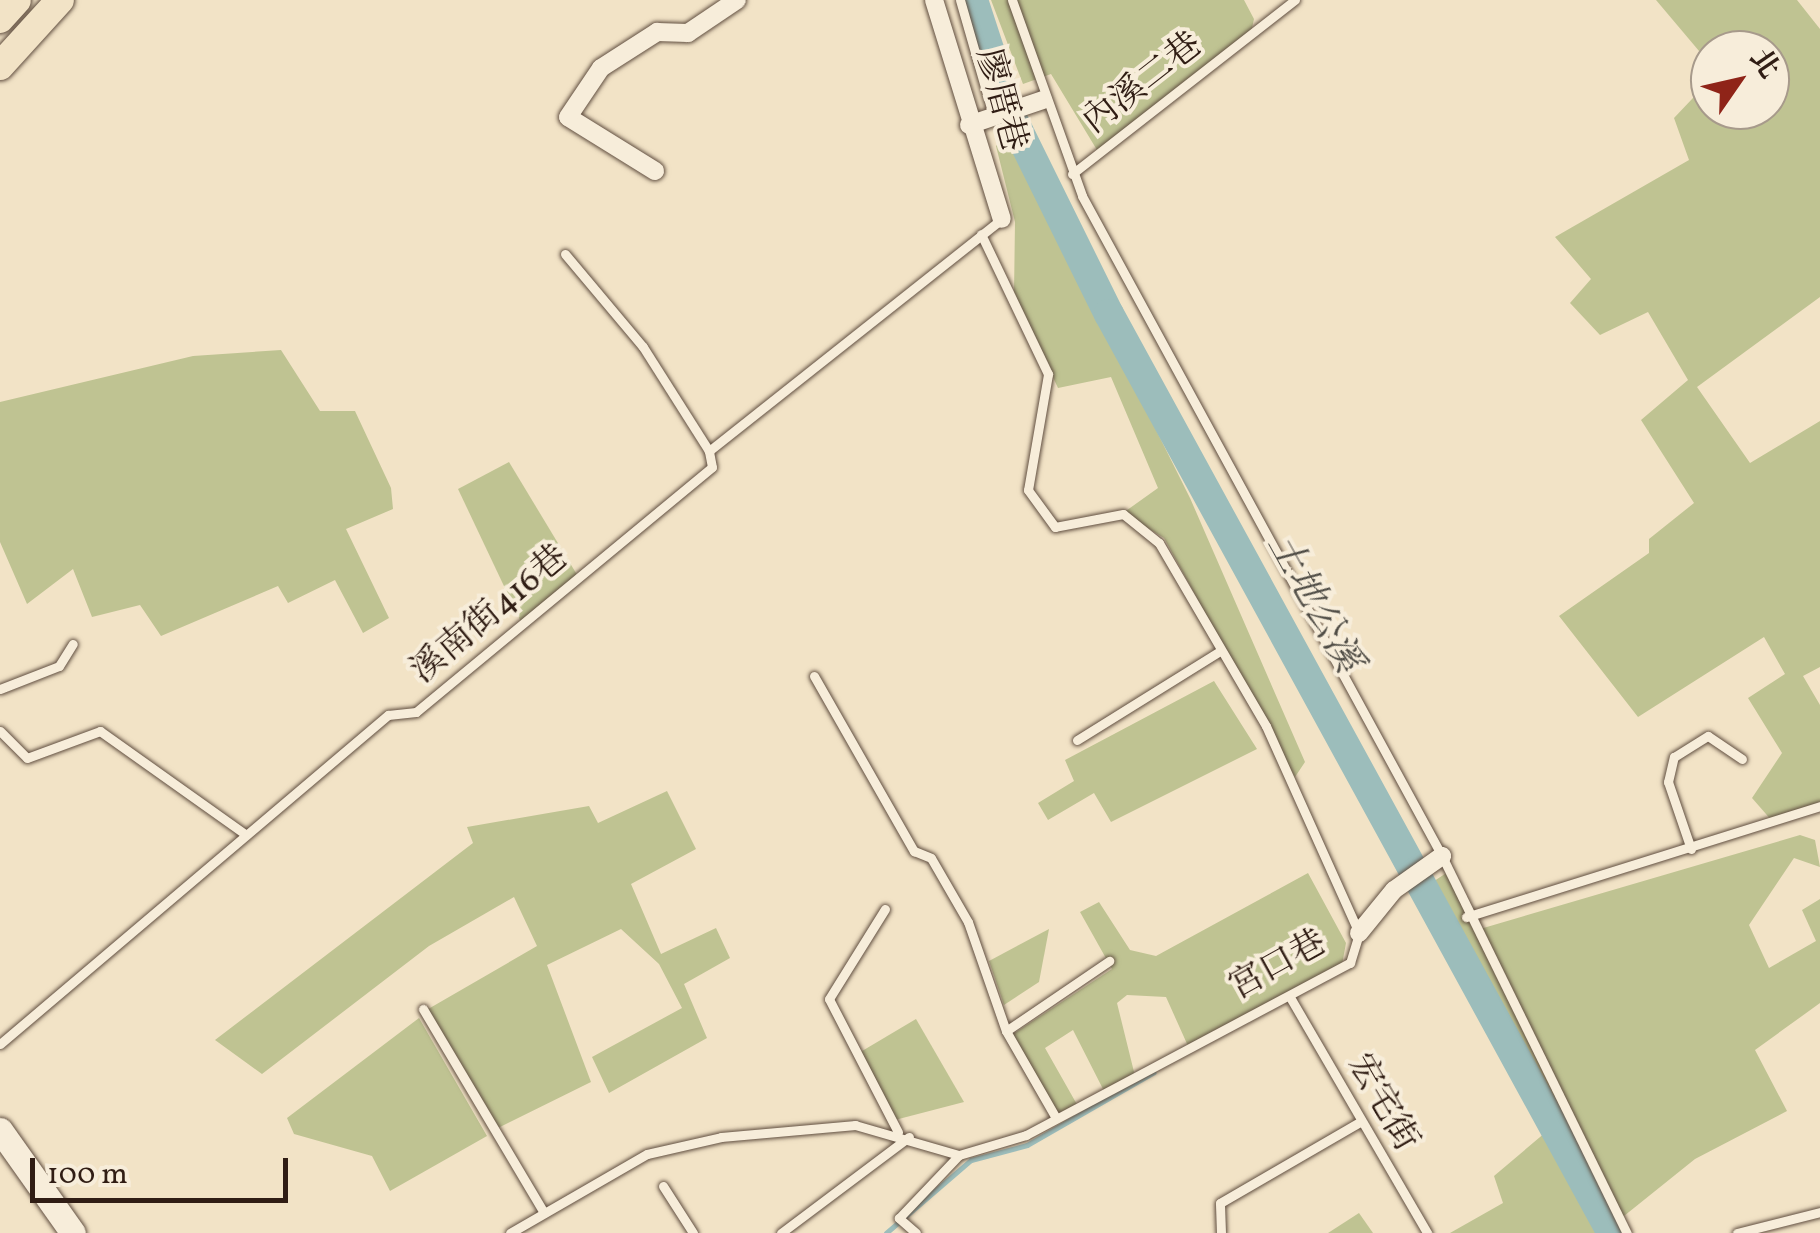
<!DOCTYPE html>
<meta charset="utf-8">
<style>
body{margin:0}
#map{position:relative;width:1820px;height:1233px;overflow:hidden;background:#f2e3c6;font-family:Vollkorn,"Noto Serif TC",serif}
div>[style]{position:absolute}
.green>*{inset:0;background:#bfc392}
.stream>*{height:5px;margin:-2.5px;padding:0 2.5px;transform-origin:2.5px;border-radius:2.5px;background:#9cbdbb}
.river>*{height:30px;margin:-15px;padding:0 15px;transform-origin:15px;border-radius:15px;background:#9cbdbb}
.roads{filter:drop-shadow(0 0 2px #604e40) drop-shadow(0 0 2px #604e40)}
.lane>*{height:9px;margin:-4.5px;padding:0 4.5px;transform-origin:4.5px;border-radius:4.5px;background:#f7edda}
.street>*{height:18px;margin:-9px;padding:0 9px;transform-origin:9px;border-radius:9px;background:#f7edda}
.secondary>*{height:25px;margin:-12.5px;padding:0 12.5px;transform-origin:12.5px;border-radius:12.5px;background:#f7edda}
.primary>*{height:28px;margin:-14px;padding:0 14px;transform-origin:14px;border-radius:14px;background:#f2e3c6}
span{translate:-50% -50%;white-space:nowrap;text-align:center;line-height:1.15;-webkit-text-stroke:8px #f7edda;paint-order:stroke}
.street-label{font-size:35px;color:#301d14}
.water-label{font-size:38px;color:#504d46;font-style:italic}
.north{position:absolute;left:1690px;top:30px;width:100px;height:100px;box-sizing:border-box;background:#f7edda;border:2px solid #a79a8b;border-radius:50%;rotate:56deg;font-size:28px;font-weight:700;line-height:40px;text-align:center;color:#301d14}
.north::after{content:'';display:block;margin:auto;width:35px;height:45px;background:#8f2418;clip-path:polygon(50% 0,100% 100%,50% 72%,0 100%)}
.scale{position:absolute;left:30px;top:1158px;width:258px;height:45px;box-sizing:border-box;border:5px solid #301d14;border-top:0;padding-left:12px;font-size:30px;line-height:35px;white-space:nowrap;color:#301d14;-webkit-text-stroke:8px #f7edda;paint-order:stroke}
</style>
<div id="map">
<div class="green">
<div style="clip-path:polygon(991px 0,1244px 0,1254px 19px,1250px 37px,1097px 150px,1051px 74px,1023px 84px)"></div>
<div style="clip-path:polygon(1656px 0,1797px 0,1820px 29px,1820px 297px,1697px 387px,1750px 463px,1820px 421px,1820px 667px,1803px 676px,1820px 705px,1820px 802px,1773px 822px,1752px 798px,1782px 753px,1748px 698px,1785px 674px,1764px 637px,1638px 717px,1559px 616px,1649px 553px,1649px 539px,1694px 503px,1641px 420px,1688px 380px,1648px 312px,1600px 335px,1570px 303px,1591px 279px,1555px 237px,1689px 160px,1674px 118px,1710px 80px,1710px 110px,1770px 110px,1770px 50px,1710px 50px,1710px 64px)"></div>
<div style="clip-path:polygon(1008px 133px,1190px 498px,1305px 762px,1295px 777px,1164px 538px,1123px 513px,1158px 488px,1111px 377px,1058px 388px,1014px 294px,1015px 222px,996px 146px)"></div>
<div style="clip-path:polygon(281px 350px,320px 411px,355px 411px,391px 488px,393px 509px,346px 529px,389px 618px,363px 633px,335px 580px,288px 603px,278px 586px,161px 636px,140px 605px,92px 617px,73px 569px,27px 604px,0 542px,0 402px,193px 356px)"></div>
<div style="clip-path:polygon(509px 462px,579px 578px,522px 624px,458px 489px)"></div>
<div style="clip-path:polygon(1214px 681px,1257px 749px,1111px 822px,1094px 793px,1048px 820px,1038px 803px,1074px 781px,1065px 760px)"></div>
<div style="clip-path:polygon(667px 791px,696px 849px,631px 884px,661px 954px,716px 928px,730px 958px,684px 984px,707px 1038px,609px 1093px,592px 1057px,682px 1008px,659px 964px,621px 929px,547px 965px,591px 1082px,494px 1130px,423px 1012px,537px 946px,514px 897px,429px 946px,262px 1074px,215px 1040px,473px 843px,467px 827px,589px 806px,598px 823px)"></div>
<div style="clip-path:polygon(1800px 835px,1815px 840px,1820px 867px,1794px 858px,1749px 925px,1769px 968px,1816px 941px,1802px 910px,1820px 899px,1820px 1003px,1755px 1050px,1787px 1111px,1695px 1159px,1619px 1220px,1626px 1233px,1450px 1233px,1503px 1203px,1494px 1176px,1546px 1132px,1428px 885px,1451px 870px,1480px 929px)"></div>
<div style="clip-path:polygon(1308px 873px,1346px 943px,1341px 970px,1188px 1046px,1166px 997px,1127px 995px,1117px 1003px,1135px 1076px,1105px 1093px,1073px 1030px,1045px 1048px,1079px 1108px,1056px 1115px,1013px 1034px,1112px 969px,1080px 912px,1099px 902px,1130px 950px,1156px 956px)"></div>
<div style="clip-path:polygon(1049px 929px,1039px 982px,1004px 1005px,989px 961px)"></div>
<div style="clip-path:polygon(419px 1018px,487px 1136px,390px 1191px,372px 1156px,294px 1134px,287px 1118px)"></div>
<div style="clip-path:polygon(916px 1019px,964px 1102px,891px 1121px,857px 1054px)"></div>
<div style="clip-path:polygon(1359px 1213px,1373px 1233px,1328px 1233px)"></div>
</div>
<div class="stream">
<div style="left:886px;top:1233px;width:112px;rotate:-40.7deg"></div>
<div style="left:971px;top:1160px;width:58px;rotate:-15deg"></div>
<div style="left:1027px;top:1145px;width:146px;rotate:-29.9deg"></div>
</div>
<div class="river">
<div style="left:973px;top:0;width:122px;rotate:71.9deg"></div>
<div style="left:1011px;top:116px;width:221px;rotate:63.7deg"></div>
<div style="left:1109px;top:314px;width:1048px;rotate:61.31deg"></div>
</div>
<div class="roads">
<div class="lane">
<div style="left:960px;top:0;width:120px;rotate:74deg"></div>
<div style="left:1012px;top:0;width:208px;rotate:70.3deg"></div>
<div style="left:1082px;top:196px;width:752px;rotate:61.39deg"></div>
<div style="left:1442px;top:856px;width:420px;rotate:63.9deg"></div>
<div style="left:1072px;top:174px;width:283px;rotate:-38deg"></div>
<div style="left:565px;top:254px;width:121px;rotate:50deg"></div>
<div style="left:643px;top:347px;width:123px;rotate:57.6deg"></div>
<div style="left:814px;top:676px;width:202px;rotate:60.3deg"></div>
<div style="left:914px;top:851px;width:18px;rotate:22deg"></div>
<div style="left:931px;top:858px;width:74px;rotate:60deg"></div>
<div style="left:968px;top:922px;width:115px;rotate:70.8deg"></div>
<div style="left:1006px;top:1031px;width:100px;rotate:60.1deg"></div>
<div style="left:0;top:689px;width:63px;rotate:-21.3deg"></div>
<div style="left:59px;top:666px;width:26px;rotate:-58deg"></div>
<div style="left:0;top:731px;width:38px;rotate:45deg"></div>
<div style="left:27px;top:758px;width:78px;rotate:-20.3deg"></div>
<div style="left:100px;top:731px;width:178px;rotate:35.4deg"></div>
<div style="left:1077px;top:740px;width:168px;rotate:-31.9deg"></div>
<div style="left:1691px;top:849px;width:71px;rotate:-108.9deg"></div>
<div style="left:1668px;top:782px;width:26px;rotate:-77deg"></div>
<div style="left:1674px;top:757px;width:40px;rotate:-32deg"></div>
<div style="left:1708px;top:736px;width:41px;rotate:34.1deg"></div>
<div style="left:885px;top:909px;width:106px;rotate:121.9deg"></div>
<div style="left:829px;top:999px;width:150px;rotate:62.6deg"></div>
<div style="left:1466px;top:917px;width:371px;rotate:-17.4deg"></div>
<div style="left:1291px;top:999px;width:271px;rotate:59.8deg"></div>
<div style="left:423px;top:1009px;width:237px;rotate:59.3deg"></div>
<div style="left:1006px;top:1031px;width:125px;rotate:-34.2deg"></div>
<div style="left:0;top:1044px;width:509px;rotate:-40.3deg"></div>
<div style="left:388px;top:715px;width:28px;rotate:-6deg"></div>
<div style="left:416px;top:712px;width:384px;rotate:-39.6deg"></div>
<div style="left:712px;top:467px;width:16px;rotate:-101deg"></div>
<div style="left:709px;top:451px;width:374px;rotate:-38.4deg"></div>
<div style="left:663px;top:1186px;width:56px;rotate:57.4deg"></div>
<div style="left:510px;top:1233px;width:158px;rotate:-30deg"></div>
<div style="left:647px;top:1154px;width:76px;rotate:-12.9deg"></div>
<div style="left:721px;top:1137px;width:135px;rotate:-5.1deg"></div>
<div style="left:855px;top:1125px;width:108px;rotate:16.1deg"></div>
<div style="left:959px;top:1155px;width:70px;rotate:-16.6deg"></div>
<div style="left:1026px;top:1135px;width:367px;rotate:-28deg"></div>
<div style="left:1350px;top:963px;width:31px;rotate:-73deg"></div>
<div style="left:1359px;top:933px;width:227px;rotate:-114.2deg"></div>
<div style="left:1266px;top:726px;width:212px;rotate:-120.3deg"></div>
<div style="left:1159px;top:543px;width:46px;rotate:-141.1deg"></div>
<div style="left:1123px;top:514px;width:69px;rotate:169.2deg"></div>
<div style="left:1055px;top:527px;width:46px;rotate:-126.1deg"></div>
<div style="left:1028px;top:490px;width:118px;rotate:-80.2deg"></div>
<div style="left:1048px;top:374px;width:155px;rotate:-115.6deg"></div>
<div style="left:781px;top:1233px;width:160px;rotate:-36.9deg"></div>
<div style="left:916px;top:1233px;width:23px;rotate:-139deg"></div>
<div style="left:899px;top:1218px;width:87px;rotate:-46.4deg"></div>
<div style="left:1221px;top:1233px;width:30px;rotate:-92deg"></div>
<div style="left:1220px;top:1203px;width:162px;rotate:-30.1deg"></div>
<div style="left:1737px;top:1233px;width:86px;rotate:-14.2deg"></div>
</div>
<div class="street">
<div style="left:934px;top:0;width:229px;rotate:72.8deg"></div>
<div style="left:969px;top:125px;width:78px;rotate:-18.7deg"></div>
<div style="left:655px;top:171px;width:102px;rotate:-148.2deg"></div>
<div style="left:568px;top:117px;width:59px;rotate:-56deg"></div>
<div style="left:601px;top:68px;width:67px;rotate:-32.7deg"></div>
<div style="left:657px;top:32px;width:31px;rotate:2deg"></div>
<div style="left:688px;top:33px;width:59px;rotate:-34deg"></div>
<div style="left:1359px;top:933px;width:55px;rotate:-50.9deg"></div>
<div style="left:1394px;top:890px;width:59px;rotate:-35.3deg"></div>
</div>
<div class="secondary">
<div style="left:0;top:1130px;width:126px;rotate:54.7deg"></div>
</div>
<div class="primary">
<div style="left:0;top:19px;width:25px;rotate:-48deg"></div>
<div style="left:0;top:66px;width:89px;rotate:-47.7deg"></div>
</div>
</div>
<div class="street-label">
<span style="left:1143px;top:84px;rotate:-38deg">內溪二巷</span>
<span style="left:1000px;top:100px;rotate:75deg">廖厝巷</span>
<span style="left:490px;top:615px;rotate:-40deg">溪南街416巷</span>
<span style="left:1278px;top:966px;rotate:-29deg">宮口巷</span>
<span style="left:1382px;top:1103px;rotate:60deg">宏宅街</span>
</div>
<div class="water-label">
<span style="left:1313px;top:604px;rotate:61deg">土地公溪</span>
</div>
<div class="north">北</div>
<div class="scale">100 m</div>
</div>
